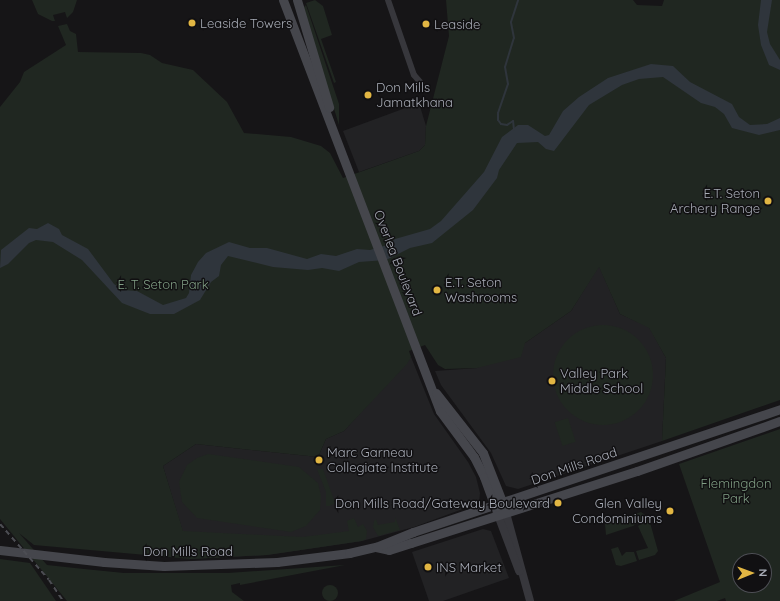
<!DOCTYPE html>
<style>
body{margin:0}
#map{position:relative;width:780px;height:601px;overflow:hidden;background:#161517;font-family:Quicksand,sans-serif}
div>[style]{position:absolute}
.built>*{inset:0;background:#222224}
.green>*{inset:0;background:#202721;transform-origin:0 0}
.round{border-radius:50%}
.water>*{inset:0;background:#2f353c}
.stream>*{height:2px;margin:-1px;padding:0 1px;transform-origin:1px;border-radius:1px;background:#2f353c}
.minor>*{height:6px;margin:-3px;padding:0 3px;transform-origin:3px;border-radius:3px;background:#37373c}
.tertiary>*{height:8px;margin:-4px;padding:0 4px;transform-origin:4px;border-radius:4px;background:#37373c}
.secondary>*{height:9px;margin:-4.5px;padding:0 4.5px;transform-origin:4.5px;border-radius:4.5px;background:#45464c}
.rail>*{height:2px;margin-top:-1px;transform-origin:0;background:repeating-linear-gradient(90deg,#4c4d53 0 5px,transparent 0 9px)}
.dots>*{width:11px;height:11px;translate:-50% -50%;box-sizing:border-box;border:2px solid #111012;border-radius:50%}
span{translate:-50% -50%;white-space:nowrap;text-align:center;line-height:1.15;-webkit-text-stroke:3px #111012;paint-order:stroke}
.poi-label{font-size:13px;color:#a8acb6}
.left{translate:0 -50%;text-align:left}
.right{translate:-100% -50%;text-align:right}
.street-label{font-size:13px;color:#a8acb6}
.park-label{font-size:13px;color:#819f85}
.north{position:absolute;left:732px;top:553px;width:40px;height:40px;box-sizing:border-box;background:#111012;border:1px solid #4d4e54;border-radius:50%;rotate:89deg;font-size:11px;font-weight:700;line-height:16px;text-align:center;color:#a8acb6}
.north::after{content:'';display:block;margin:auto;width:14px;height:18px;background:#e2b643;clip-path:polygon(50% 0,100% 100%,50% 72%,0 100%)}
</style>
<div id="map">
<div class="built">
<div style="clip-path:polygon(419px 103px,426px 126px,425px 145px,419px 151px,359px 172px,343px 131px)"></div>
<div style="clip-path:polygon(599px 266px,620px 314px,649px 327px,666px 358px,662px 441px,518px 489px,506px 486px,491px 453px,441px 385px,435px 371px,477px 368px,525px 343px,571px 311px)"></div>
<div style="clip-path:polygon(411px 357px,434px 414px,468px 462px,476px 477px,480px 493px,479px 503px,414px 527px,362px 541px,267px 555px,191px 559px,163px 466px,196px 444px,318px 457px,326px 439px,344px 431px)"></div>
<div style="clip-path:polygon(483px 529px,491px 531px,509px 578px,443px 601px,429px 601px,412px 552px)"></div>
</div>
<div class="green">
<div style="clip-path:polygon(32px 0,77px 0,73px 12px,67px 18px,65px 12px,53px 15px,55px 21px,52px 21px,38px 14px)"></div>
<div style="clip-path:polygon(315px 0,323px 6px,332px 35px,321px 39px,336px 82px,334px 83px,306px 3px)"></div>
<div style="clip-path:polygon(446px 0,633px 0,637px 5px,662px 6px,664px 0,780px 0,780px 400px,662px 441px,666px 358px,649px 328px,620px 314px,599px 267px,571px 311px,525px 343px,521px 357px,477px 368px,445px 369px,438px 365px,425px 345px,409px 351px,411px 357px,407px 364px,344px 431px,326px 439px,318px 457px,196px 444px,163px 466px,183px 531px,303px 537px,349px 531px,347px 521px,354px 518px,358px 527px,363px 524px,367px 531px,366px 539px,362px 541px,267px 555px,191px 559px,34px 545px,19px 533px,47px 565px,84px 569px,124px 573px,228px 573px,345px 565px,240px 585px,240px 583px,231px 585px,232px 592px,244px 601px,67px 601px,0 519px,0 107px,20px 82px,24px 72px,66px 45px,58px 26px,67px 24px,70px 31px,76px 34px,78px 52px,141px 53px,150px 55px,162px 63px,193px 70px,227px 102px,244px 133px,291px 137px,321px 146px,330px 153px,343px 178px,419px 151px,425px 145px,426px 126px,449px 36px)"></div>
<div style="clip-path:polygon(306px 5px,339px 104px,339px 125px,303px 8px)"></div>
<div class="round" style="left:553px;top:325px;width:100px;height:100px"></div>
<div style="left:568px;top:418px;width:25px;height:14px;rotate:72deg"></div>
<div style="clip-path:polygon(evenodd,780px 429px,780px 601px,726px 601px,725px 598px,717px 601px,674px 601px,720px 582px,679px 464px,780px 429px,740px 561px,764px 561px,764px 585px,740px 585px,740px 561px)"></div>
<div style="clip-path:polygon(208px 454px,299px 467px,318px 483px,321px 496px,320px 510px,306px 526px,291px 532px,197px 518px,182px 502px,179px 482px,187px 465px,197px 458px)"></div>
<div style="clip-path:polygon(317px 469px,323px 469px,335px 503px,330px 506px,326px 506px,326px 492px)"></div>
<div style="clip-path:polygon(641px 512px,648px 517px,633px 526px,606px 535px,605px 524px)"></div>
<div style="clip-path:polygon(395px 517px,400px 530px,378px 536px,373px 527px,374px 521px,376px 519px,378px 525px,395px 522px)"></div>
<div style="clip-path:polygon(649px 519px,658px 551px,655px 555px,639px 560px,636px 551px,648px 548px,638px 526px)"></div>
<div style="clip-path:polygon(618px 547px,622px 556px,626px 552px,634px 552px,637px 561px,621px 566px,616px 565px,611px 549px)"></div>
<div style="clip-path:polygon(0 559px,30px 563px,56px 601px,0 601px)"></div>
<div class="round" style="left:322px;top:585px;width:16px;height:16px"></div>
</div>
<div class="water">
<div style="clip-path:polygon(761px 0,772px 0,767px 32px,770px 44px,780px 60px,780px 70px,769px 65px,761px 45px,758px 25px)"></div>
<div style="clip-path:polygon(651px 64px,673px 66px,690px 82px,732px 104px,739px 117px,750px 125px,767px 124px,780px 118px,780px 130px,759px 135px,732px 128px,724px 114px,715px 107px,701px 103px,663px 77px,639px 79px,622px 85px,589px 105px,554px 151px,546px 149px,538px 142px,517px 143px,499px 170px,497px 178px,473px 210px,432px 243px,410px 248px,386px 260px,359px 262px,339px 271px,322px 268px,308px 270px,273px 267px,228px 256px,221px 265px,219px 276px,211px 282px,200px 300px,174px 314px,150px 314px,122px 303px,82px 260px,53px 242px,36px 240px,29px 243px,8px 264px,0 268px,1px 250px,29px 228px,37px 229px,48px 223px,59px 229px,62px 235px,88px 249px,114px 284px,123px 290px,137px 291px,163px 305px,186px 298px,189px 293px,191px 275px,198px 262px,206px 253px,229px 242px,250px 248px,267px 248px,307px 259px,321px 254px,336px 256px,357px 249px,370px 250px,387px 245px,395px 239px,430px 229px,441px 221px,484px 172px,502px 137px,518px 125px,528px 125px,545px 136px,549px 135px,563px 111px,579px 97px,608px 78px)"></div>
</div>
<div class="stream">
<div style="left:514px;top:130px;width:9px;rotate:-96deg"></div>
<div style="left:513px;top:121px;width:7px;rotate:146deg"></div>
<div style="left:507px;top:125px;width:6px;rotate:-171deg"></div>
<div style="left:501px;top:124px;width:5px;rotate:-127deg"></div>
<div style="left:498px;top:120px;width:7px;rotate:-90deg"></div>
<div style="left:498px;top:113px;width:31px;rotate:-71deg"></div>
<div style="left:508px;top:84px;width:17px;rotate:-100deg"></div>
<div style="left:505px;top:67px;width:30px;rotate:-73deg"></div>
<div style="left:514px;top:38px;width:16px;rotate:-101deg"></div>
<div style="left:511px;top:22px;width:23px;rotate:-72deg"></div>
</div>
<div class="minor">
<div style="left:388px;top:0;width:79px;rotate:70.9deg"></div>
<div style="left:414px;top:75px;width:11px;rotate:49deg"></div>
</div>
<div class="tertiary">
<div style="left:506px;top:513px;width:91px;rotate:74.7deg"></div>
<div style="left:498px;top:515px;width:60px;rotate:69.4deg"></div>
</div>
<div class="secondary">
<div style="left:283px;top:0;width:440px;rotate:69.1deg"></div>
<div style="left:440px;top:411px;width:57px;rotate:53.5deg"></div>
<div style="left:474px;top:457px;width:22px;rotate:63deg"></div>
<div style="left:484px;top:477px;width:40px;rotate:69.8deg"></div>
<div style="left:297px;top:0;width:112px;rotate:73.3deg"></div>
<div style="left:436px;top:393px;width:76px;rotate:51.9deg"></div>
<div style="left:483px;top:453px;width:60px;rotate:68.6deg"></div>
<div style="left:376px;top:547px;width:13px;rotate:13deg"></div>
<div style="left:389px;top:550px;width:23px;rotate:-18deg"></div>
<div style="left:411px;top:543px;width:237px;rotate:-17.7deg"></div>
<div style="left:637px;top:471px;width:151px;rotate:-19.3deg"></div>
<div style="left:0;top:550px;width:105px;rotate:6.6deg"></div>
<div style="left:104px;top:562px;width:60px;rotate:3.8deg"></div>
<div style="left:164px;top:566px;width:113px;rotate:-2deg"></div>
<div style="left:277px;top:562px;width:73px;rotate:-7.1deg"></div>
<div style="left:349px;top:553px;width:28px;rotate:-13deg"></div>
<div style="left:376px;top:547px;width:40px;rotate:-22deg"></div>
<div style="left:413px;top:532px;width:387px;rotate:-18.5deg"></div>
</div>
<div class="rail">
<div style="left:0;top:524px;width:74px;rotate:48.8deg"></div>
<div style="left:49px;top:580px;width:25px;rotate:56deg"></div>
</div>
<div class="dots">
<div style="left:192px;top:23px;background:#e2b643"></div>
<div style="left:426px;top:24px;background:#e2b643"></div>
<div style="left:368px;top:95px;background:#e2b643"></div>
<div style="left:768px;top:201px;background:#e2b643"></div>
<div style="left:437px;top:290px;background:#e2b643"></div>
<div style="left:552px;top:381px;background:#e2b643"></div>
<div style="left:319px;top:460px;background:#e2b643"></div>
<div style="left:558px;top:503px;background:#e2b643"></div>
<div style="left:670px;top:511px;background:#e2b643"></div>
<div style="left:428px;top:567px;background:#e2b643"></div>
</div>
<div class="poi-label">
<span class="left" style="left:200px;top:23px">Leaside Towers</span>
<span class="left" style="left:434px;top:24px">Leaside</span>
<span class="left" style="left:376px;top:95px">Don Mills<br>Jamatkhana</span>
<span class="right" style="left:760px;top:201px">E.T. Seton<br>Archery Range</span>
<span class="left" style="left:445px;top:290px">E.T. Seton<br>Washrooms</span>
<span class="left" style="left:560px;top:381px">Valley Park<br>Middle School</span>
<span class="left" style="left:327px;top:460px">Marc Garneau<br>Collegiate Institute</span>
<span class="right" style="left:550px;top:503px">Don Mills Road/Gateway Boulevard</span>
<span class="right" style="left:662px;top:511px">Glen Valley<br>Condominiums</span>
<span class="left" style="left:436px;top:567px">INS Market</span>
</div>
<div class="street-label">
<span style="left:398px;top:263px;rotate:69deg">Overlea Boulevard</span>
<span style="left:574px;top:466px;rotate:-19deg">Don Mills Road</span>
<span style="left:188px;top:551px">Don Mills Road</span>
</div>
<div class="park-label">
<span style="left:163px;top:284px">E. T. Seton Park</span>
<span style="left:736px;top:491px">Flemingdon<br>Park</span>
</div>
<div class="north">N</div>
</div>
